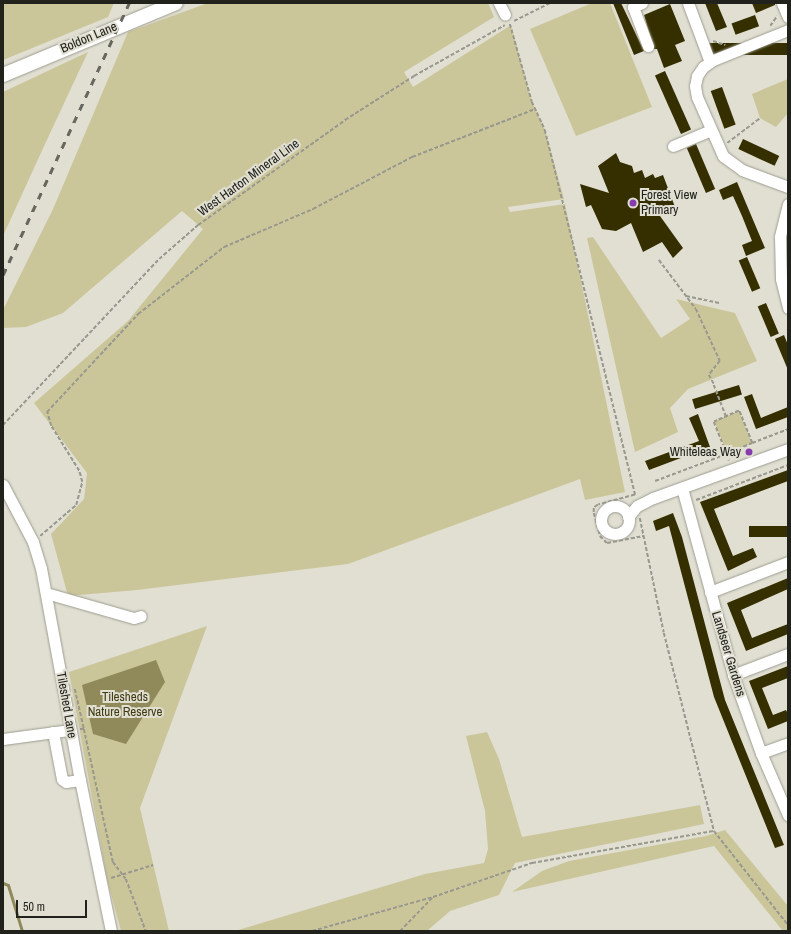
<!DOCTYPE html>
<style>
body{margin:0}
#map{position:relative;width:791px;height:934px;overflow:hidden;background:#e0dfd2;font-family:"Archivo Narrow",sans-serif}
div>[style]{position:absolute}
.green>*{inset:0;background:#cbc69a;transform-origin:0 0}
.water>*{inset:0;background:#908a5b}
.stream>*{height:3px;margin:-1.5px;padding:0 1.5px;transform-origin:1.5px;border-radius:1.5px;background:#908a5b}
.building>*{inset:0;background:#352f00;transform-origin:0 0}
.path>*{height:1.5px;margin-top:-0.75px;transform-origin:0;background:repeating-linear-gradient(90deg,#99988e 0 4px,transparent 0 6px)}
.roads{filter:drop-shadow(0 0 1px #9d9c90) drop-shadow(0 0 1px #9d9c90)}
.minor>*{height:11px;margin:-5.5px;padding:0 5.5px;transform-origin:5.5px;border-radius:5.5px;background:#fff}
.minor>.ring{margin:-5.5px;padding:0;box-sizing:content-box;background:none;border:11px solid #fff;border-radius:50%}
.major>*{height:14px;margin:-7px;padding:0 7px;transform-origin:7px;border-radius:7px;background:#fff}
.rail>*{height:3px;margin-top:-1.5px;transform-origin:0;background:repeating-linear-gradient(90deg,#67675f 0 7px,transparent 0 14px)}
.dots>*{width:11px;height:11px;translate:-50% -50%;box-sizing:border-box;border:2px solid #e0dfd2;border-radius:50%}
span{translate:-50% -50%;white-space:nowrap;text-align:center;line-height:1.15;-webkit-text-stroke:4px #e0dfd2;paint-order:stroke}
.street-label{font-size:13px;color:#22221d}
.poi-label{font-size:13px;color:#22221d}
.left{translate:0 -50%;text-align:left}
.right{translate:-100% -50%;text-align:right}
.park-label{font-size:13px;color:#3f3a12}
.frame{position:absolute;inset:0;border:4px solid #22221d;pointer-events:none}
.scale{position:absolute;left:16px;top:900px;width:71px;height:18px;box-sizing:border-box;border:2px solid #22221d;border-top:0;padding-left:5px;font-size:12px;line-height:14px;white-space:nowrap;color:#22221d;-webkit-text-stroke:3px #e0dfd2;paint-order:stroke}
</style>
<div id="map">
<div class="green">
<div style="clip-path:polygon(3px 3px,114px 3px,108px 17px,3px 60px)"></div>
<div style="clip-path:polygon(208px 3px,488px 3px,494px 17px,404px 72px,413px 87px,511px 25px,532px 102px,545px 130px,564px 199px,508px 207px,510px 212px,565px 204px,625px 492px,585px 500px,580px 479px,348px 564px,137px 590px,68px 596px,51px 534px,84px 499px,87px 473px,34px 403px,128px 321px,203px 229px,182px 211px,63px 313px,26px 327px,3px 328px,3px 310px,53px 209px,128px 32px)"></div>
<div style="clip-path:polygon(592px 3px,610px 3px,652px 107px,576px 136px,530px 29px)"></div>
<div style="clip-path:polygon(88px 52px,45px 144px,3px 236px,3px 92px)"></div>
<div style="clip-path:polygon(788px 79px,788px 113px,776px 127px,760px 118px,752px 94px)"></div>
<div style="clip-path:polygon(593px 237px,661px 338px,690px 319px,676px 299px,735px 313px,757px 361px,688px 389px,670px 408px,678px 432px,635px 452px,587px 238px)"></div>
<div style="left:739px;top:411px;width:35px;height:27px;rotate:68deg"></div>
<div style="clip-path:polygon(207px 626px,140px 808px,169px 931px,121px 931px,107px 879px,69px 672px)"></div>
<div style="clip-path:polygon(487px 732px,499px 759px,522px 837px,700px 805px,704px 824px,515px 863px,499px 895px,450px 911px,427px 931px,235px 931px,425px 874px,484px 863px,488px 849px,485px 811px,466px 736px)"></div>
<div style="clip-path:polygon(725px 830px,788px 906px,788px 931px,783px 931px,714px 846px,512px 892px,542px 871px,569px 861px,706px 836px)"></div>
</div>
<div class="water">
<div style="clip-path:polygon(156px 660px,165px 682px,126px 744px,93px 734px,82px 685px)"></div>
</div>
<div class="stream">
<div style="left:3px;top:883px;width:5px;rotate:22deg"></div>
<div style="left:8px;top:885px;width:48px;rotate:73.1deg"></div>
</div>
<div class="building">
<div style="clip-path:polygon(613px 3px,621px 3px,644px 51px,634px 55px)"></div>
<div style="clip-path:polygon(705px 3px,717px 3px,727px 27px,716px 31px)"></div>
<div style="clip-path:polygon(752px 3px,775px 3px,775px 5px,756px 13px)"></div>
<div style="clip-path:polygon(670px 4px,685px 41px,675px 45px,682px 61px,664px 68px,657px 49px,654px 49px,644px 15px)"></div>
<div style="left:755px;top:15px;width:12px;height:25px;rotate:70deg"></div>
<div style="left:788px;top:43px;width:12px;height:79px;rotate:90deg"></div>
<div style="left:665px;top:71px;width:64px;height:11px;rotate:66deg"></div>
<div style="left:722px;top:87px;width:40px;height:12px;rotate:70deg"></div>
<div style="left:743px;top:139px;width:40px;height:11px;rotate:25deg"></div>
<div style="left:696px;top:144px;width:49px;height:10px;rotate:67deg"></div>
<div style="clip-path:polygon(616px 153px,620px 162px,632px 166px,634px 173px,642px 170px,645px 178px,653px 174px,655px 178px,663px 175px,675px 207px,660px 216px,683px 248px,673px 258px,662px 242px,643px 252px,631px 223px,616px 231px,602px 229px,591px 205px,586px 207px,580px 184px,609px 193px,598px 166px)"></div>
<div style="clip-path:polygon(737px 182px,765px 248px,746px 256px,742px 245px,752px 241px,742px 216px,733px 196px,723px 200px,719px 190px)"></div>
<div style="left:747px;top:257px;width:34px;height:9px;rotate:67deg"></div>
<div style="left:766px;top:303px;width:33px;height:9px;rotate:67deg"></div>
<div style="clip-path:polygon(784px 335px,788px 345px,788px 370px,775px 339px)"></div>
<div style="left:739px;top:385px;width:10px;height:49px;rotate:73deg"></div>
<div style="clip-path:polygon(752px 394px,761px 418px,788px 407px,788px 417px,756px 429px,744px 397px)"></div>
<div style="clip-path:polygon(698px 414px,710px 447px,649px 470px,645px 461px,699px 441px,689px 418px)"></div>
<div style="clip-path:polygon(788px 470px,788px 481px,714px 509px,733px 556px,753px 548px,757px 557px,728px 571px,700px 502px)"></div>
<div style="clip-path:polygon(673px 513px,682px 537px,725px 700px,784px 845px,775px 848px,714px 697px,669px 526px,656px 531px,653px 521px)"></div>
<div style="left:788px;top:526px;width:11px;height:39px;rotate:90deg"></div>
<div style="clip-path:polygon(788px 578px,788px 589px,741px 610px,752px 638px,788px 624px,788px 634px,746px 651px,727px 603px)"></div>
<div style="clip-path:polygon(788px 666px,788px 678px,762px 688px,773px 715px,786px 710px,788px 714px,788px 721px,768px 729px,749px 681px)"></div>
</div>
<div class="path">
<div style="left:514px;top:21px;width:40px;rotate:-26.6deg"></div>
<div style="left:510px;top:24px;width:81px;rotate:74.2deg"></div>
<div style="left:532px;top:102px;width:31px;rotate:65deg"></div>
<div style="left:545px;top:130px;width:376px;rotate:76.1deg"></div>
<div style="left:770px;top:26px;width:12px;rotate:-55deg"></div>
<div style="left:713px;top:41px;width:13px;rotate:18deg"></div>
<div style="left:727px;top:143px;width:41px;rotate:-37.1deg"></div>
<div style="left:659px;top:260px;width:61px;rotate:52.9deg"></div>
<div style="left:696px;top:309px;width:57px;rotate:65.2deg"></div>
<div style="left:720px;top:361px;width:18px;rotate:128deg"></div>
<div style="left:709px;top:375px;width:10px;rotate:61deg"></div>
<div style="left:686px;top:296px;width:34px;rotate:12deg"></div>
<div style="left:714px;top:385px;width:34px;rotate:69deg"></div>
<div style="left:3px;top:425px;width:228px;rotate:-46.8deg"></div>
<div style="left:159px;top:259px;width:52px;rotate:-41.1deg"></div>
<div style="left:198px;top:225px;width:181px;rotate:-35.5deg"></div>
<div style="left:345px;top:120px;width:82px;rotate:-32.5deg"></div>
<div style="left:414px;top:76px;width:104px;rotate:-29.3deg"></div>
<div style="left:752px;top:443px;width:39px;rotate:-21deg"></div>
<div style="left:655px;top:481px;width:77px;rotate:-20.6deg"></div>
<div style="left:727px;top:454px;width:27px;rotate:-24deg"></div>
<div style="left:752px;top:443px;width:35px;rotate:-112deg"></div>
<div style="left:739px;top:411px;width:27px;rotate:156deg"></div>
<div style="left:714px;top:422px;width:35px;rotate:68deg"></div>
<div style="left:727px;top:454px;width:7px;rotate:74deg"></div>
<div style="left:635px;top:495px;width:38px;rotate:165deg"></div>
<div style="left:598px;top:505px;width:5px;rotate:143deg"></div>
<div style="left:594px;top:508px;width:5px;rotate:90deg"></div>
<div style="left:594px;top:513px;width:24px;rotate:75deg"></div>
<div style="left:600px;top:536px;width:10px;rotate:45deg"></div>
<div style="left:607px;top:543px;width:37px;rotate:-11deg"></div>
<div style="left:696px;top:500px;width:98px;rotate:-20.8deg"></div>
<div style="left:640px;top:518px;width:117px;rotate:78.2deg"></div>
<div style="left:664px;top:633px;width:204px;rotate:75.8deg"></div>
<div style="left:714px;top:831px;width:120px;rotate:51.8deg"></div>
<div style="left:40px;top:536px;width:48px;rotate:-40.7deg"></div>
<div style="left:76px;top:505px;width:24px;rotate:-75deg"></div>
<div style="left:82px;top:482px;width:11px;rotate:-105deg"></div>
<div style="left:79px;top:471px;width:53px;rotate:-121.9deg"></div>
<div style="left:51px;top:426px;width:15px;rotate:-106deg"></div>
<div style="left:47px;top:412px;width:134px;rotate:-47.1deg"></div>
<div style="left:138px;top:314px;width:109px;rotate:-37.9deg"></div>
<div style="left:224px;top:247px;width:97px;rotate:-23.1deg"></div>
<div style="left:313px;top:209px;width:112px;rotate:-27.7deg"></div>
<div style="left:412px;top:157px;width:132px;rotate:-21.3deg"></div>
<div style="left:75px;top:689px;width:41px;rotate:77.3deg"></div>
<div style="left:80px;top:729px;width:4px"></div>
<div style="left:84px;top:729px;width:136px;rotate:77.7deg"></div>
<div style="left:113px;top:862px;width:21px;rotate:53deg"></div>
<div style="left:126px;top:879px;width:56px;rotate:69deg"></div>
<div style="left:111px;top:878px;width:44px;rotate:-17.2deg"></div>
<div style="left:312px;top:931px;width:126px;rotate:-15.7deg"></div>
<div style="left:433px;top:897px;width:105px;rotate:-19deg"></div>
<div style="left:532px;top:863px;width:184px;rotate:-10deg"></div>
<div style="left:400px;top:931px;width:46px;rotate:-45.9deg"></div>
</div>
<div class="roads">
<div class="minor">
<div style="left:499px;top:3px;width:13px;rotate:63deg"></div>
<div style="left:642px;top:3px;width:10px;rotate:156deg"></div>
<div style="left:633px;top:7px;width:42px;rotate:69deg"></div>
<div style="left:688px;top:3px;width:63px;rotate:69.6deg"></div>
<div style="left:782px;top:3px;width:15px;rotate:67deg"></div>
<div style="left:788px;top:30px;width:81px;rotate:158.2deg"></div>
<div style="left:713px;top:60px;width:12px;rotate:145deg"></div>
<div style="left:703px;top:67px;width:11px;rotate:124deg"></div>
<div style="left:697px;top:76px;width:10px;rotate:101deg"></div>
<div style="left:695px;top:86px;width:11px;rotate:80deg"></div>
<div style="left:697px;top:97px;width:64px;rotate:66.2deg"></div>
<div style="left:723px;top:156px;width:24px;rotate:36deg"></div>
<div style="left:742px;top:170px;width:49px;rotate:20.3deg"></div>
<div style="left:673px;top:146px;width:41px;rotate:-22.8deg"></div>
<div style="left:788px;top:204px;width:34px;rotate:104deg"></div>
<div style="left:780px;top:237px;width:42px;rotate:88.6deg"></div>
<div style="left:781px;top:279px;width:30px;rotate:76deg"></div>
<div style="left:3px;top:485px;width:64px;rotate:62.2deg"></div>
<div style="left:33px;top:542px;width:27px;rotate:73deg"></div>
<div style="left:41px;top:568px;width:216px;rotate:79.6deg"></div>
<div style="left:80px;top:780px;width:154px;rotate:78.4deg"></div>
<div style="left:682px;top:488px;width:194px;rotate:74.7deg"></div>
<div style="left:733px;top:675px;width:83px;rotate:70.3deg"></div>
<div style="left:761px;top:753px;width:68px;rotate:66.5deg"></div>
<div class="ring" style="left:601px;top:506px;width:17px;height:17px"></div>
<div style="left:628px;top:517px;width:14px;rotate:-51deg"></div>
<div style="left:637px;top:506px;width:18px;rotate:-27deg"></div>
<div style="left:653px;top:498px;width:144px;rotate:-19.9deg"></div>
<div style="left:710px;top:592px;width:84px;rotate:-21deg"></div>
<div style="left:46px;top:593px;width:91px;rotate:15.9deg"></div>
<div style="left:134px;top:618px;width:7px;rotate:-16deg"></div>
<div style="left:733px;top:675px;width:59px;rotate:-20.9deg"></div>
<div style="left:53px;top:732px;width:48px;rotate:79.2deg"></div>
<div style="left:62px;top:779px;width:5px;rotate:37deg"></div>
<div style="left:66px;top:782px;width:14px;rotate:-8deg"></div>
<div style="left:3px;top:739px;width:68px;rotate:-7.7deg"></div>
<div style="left:761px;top:753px;width:29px;rotate:-20deg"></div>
</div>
<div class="major">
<div style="left:3px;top:75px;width:187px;rotate:-22.6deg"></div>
</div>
</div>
<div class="rail">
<div style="left:3px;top:275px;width:300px;rotate:-65.1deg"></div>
</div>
<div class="dots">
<div style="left:633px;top:203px;background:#873cae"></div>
<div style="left:749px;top:452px;background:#873cae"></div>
</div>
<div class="street-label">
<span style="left:89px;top:38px;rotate:-23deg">Boldon Lane</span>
<span style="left:249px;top:178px;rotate:-36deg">West Harton Mineral Line</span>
<span style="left:728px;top:654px;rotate:73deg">Landseer Gardens</span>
<span style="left:66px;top:705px;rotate:80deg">Tileshed Lane</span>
</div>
<div class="poi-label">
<span class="left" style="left:641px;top:203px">Forest View<br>Primary</span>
<span class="right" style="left:741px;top:452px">Whiteleas Way</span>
</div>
<div class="park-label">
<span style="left:125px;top:705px">Tilesheds<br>Nature Reserve</span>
</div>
<div class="frame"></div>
<div class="scale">50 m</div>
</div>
